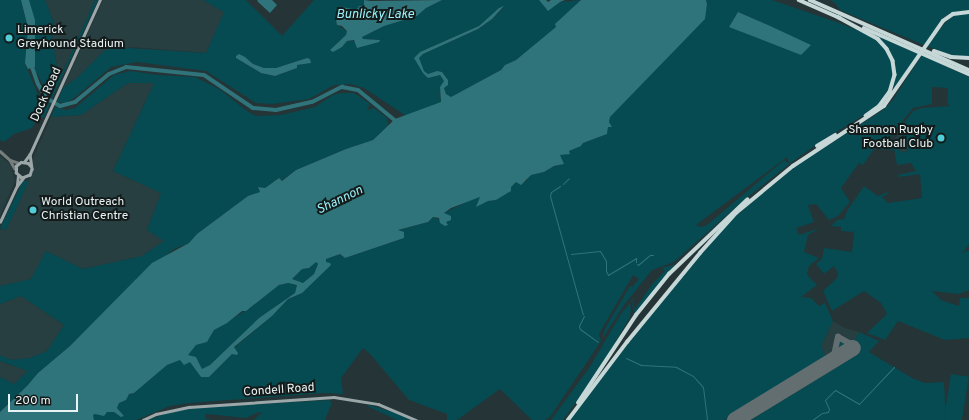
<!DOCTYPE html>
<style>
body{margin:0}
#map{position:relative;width:969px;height:420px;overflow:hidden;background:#253436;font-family:Overpass,sans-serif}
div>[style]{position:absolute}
.built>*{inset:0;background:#273f41}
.green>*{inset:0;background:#054b51;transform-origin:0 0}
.water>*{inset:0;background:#2f747a}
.stream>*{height:1px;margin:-0.5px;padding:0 0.5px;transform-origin:0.5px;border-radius:0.5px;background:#2f747a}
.river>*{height:4px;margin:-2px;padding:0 2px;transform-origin:2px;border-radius:2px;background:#2f747a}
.taxiway>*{height:6px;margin:-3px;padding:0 3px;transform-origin:3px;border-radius:3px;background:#626e70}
.runway>*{height:16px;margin:-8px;padding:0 8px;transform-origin:8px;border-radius:8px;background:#626e70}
.tertiary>*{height:2.5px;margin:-1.25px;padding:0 1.25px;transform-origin:1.25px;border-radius:1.25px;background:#757d7d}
.secondary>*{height:2.5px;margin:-1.25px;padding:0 1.25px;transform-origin:1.25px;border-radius:1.25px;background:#9ba7a8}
.trunk>*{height:3.5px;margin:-1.75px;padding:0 1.75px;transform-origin:1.75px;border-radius:1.75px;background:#c6d7d8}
.dots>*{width:11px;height:11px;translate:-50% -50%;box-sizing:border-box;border:2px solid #141b1b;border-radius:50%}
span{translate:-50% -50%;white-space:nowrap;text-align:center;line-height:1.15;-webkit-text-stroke:4px #141b1b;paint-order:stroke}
.poi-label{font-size:12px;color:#eaf3f4}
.left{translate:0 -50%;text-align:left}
.right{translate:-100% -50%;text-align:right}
.street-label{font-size:12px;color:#eaf3f4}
.water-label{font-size:13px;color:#9af3fc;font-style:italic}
.scale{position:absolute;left:8px;top:394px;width:70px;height:18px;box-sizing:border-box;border:2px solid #eaf3f4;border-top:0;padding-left:5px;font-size:12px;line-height:14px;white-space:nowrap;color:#eaf3f4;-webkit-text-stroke:3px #141b1b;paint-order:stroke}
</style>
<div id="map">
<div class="built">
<div style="clip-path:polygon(45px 0,95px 0,62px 73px,58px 71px,52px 39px,54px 23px)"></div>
<div style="clip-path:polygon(103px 0,203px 0,224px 12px,206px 53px,133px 47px,104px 51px,78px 77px,63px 88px)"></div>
<div style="clip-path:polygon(128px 83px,154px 83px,113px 171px,161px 193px,147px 230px,164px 241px,142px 256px,83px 269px,46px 251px,31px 279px,0 286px,0 229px,6px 230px,34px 169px,32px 161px,51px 117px,81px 115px)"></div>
<div style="clip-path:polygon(901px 129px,908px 151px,901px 153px,896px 137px)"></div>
<div style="clip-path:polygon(0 156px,11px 165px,15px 181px,0 216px)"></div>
<div style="clip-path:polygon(21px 296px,64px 325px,47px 351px,30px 358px,11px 360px,0 355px,0 304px)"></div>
<div style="clip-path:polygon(833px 321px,845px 328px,859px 332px,854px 342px,861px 353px,751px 420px,724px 420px,826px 357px,821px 346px)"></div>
<div style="clip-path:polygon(0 361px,12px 366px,22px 368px,28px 371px,14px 384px,0 377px)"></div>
</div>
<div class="green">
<div style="clip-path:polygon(0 0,21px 0,28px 28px,25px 63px,38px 95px,50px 104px,44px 118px,38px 117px,32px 128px,14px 134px,4px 142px,0 140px)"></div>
<div style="clip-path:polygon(29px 0,45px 0,54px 23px,52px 39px,58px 71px,62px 73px,95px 0,98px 0,52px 99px,49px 96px,35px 70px,35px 20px)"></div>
<div style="clip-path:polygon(evenodd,203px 0,246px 0,282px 36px,314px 0,364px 0,364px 6px,355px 13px,342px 7px,336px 20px,337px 25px,347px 31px,346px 35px,330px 50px,342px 47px,347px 41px,380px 40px,363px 39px,362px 37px,384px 26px,417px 16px,426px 8px,442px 0,539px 0,548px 11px,560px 2px,581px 0,557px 27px,516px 60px,505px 65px,501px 70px,451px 97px,446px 94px,444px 88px,448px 80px,442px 72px,437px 71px,429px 74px,424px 71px,418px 58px,423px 54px,478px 29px,492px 19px,504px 7px,499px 8px,479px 26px,420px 52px,415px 58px,428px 78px,440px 75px,444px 81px,440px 94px,441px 102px,406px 116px,364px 88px,350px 84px,334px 85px,309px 99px,272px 104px,256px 103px,206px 71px,137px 62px,111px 67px,73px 99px,65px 103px,57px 102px,63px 88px,78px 77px,104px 51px,114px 47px,206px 53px,224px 12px,203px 0,245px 57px,253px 64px,264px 68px,276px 68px,307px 58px,311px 63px,296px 65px,297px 68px,275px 76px,261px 73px,236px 58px,245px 57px)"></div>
<div style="clip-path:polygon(evenodd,706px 0,772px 0,842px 24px,869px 35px,884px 47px,890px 59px,893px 67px,890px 87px,884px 98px,874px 109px,823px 140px,792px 162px,744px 200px,674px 262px,652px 270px,624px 305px,603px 338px,603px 334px,607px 325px,630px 286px,632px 287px,639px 279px,633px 275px,599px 334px,601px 341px,550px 417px,545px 420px,532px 420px,500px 389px,457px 420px,447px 420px,447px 414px,409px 400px,371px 355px,363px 348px,341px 378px,343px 394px,324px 393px,190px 403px,170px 406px,136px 420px,94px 420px,93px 415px,95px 414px,107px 412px,114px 412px,121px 417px,124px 416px,117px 408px,119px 403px,126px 400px,129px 394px,134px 393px,167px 365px,180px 360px,190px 361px,201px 377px,209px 377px,233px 353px,238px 352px,234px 348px,272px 316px,288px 299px,302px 293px,326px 262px,326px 259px,340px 254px,345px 258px,404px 238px,396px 231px,428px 222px,433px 217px,445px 222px,448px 221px,444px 213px,468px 201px,480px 197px,488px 201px,496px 200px,516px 182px,526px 182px,530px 175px,544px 172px,554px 166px,558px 166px,560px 155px,570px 153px,569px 151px,581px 146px,583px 143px,607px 134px,608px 127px,611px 127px,609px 122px,610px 117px,663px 62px,707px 4px,706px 0,738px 12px,768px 25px,810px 46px,729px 27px,738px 12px,706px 0,787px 157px,789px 163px,788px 163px,784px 160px,707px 225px,700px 227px,696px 225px,787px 157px)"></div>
<div style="clip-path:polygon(830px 0,969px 0,969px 10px,954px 12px,944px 17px,924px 45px,840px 10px,835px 3px)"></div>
<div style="clip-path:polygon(969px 13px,969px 57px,956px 57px,927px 46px,946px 22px,955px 15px)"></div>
<div style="clip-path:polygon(872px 33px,919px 54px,888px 99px,893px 89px,895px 68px,881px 40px)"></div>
<div style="clip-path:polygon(922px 55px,969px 77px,969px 245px,962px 253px,969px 250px,969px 290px,959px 294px,932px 291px,941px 300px,959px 306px,960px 298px,969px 298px,969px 338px,945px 340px,898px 321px,885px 340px,867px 333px,887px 314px,881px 303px,864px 291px,832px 311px,823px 291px,837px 278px,838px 273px,834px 266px,824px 274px,816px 264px,822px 259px,824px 248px,852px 252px,854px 232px,841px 231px,841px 227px,831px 226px,837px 220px,844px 219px,847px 211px,864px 186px,878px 196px,888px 192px,889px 193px,882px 197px,888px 203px,922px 198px,920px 174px,899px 177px,898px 175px,916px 171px,911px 163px,897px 165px,894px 149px,887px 150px,896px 137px,901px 153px,908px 151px,901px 127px,913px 111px,921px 108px,950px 106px,947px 102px,948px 88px,932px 87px,932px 104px,913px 108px,895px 130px,884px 150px,876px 146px,863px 165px,859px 163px,841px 188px,850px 202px,838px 216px,829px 220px,816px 204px,808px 205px,814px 222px,796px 228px,799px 235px,820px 228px,808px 235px,804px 252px,819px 258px,809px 266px,807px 273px,809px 277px,817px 285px,801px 297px,811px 298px,819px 306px,825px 303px,833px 321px,821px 346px,826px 357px,724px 420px,569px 420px,609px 367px,725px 225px,797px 165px,883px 110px,892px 101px)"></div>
<div style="clip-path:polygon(130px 71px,158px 75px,195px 77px,219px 89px,247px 111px,256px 116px,281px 115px,315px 107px,333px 95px,341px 93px,354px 93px,370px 104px,367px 110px,374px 108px,387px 118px,388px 125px,373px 140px,346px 149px,296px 170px,281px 181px,279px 178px,265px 188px,258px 187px,260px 192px,248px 196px,197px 234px,189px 243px,174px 249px,132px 284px,70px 346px,38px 373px,27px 386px,0 412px,0 377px,14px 384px,28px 371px,0 361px,0 355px,11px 360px,30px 358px,47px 351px,64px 325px,21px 296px,0 304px,0 286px,31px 279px,46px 251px,83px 269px,142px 256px,164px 241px,147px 230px,161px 193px,113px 171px,154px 83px,128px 83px,81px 115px,51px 117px,55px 107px,66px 110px,75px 108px,114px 75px)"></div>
<div style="clip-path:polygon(23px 181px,29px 181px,6px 230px,0 228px)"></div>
<div style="clip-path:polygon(316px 262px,318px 264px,314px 274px,303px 283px,292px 279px,302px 269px,309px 268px)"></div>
<div style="clip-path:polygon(673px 265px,674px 266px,635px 315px,631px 300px,635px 298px,632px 301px,635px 309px,653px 283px,665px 271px,662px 268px)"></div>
<div style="clip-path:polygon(288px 283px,297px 285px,295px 293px,259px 318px,210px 365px,202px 369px,196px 357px,187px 355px,196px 345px,207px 342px,214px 330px,251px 307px,279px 285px)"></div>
<div style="clip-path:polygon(630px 303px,631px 310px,630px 317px,598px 372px,563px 420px,551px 420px,589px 368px,621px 314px)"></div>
<div style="clip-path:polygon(859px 332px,879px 341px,869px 352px,912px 378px,925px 383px,944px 382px,946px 420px,751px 420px,860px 353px,854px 342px)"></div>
<div style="clip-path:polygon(841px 340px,850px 345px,850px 348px,835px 357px,838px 341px,840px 342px)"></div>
<div style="left:951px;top:374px;width:18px;height:46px;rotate:9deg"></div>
<div style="clip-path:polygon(330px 400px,332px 406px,330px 407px,325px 420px,254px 420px,262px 412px,256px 413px,246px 418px,206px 414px,205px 419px,213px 420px,148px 420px,170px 412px,195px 408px)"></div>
<div style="clip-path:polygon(370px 405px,399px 414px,410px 420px,397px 420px,367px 406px)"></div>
</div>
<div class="water">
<div style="clip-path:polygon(21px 0,29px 0,35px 20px,35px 67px,28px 69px,25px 63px,28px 28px)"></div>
<div style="clip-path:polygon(258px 0,272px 0,277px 5px,270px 13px,257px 1px)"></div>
<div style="clip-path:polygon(364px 0,371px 1px,442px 0,426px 8px,417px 16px,384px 26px,362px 37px,363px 39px,380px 40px,379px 42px,357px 48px,354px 40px,347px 41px,342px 47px,333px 52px,330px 50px,346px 35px,347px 31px,342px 26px,337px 25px,336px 20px,342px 7px,352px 9px,355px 13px,359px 6px,364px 6px)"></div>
<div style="clip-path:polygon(539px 0,546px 0,548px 2px,551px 0,565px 0,560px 2px,548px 11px)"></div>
<div style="clip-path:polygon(evenodd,581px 0,706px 0,707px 4px,705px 19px,610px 117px,609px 122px,612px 127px,608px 127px,607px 134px,583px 143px,581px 146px,569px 151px,570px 154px,560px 155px,564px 164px,554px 166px,544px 172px,531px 175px,521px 185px,516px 182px,511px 187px,511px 191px,496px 200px,488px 201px,476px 207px,480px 197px,451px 208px,444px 213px,451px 216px,451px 220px,446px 222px,448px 225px,445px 226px,440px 223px,439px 218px,433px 217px,428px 222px,398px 230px,404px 232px,404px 238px,345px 258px,340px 254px,326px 259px,326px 262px,330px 263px,331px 265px,302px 293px,288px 299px,272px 316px,234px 347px,238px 353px,237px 355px,232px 354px,209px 377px,201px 377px,190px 362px,184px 365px,180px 360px,167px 365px,134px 393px,129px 394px,126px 400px,119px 403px,117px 408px,124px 416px,121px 417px,114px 412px,107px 412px,104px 416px,95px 414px,93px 415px,94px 420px,0 420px,0 412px,27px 386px,38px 373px,70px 346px,152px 263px,189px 243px,197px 234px,248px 196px,260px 192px,258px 187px,265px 188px,279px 178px,282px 181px,296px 170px,346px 149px,373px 140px,395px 119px,441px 102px,440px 87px,444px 81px,440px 75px,428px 78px,423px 73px,414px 58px,420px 52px,479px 26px,499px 8px,504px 6px,492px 19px,478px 29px,423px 54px,419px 58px,424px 71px,428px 74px,437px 71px,442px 72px,448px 80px,448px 85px,444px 88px,446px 94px,451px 97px,501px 70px,505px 65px,516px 60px,556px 27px,555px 24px,581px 0,316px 262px,318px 264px,314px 274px,303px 283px,292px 279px,302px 269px,309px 268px,316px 262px,581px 0,288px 283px,297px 285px,295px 293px,259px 318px,210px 365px,202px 369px,196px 357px,188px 355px,196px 345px,207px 342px,214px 330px,227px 323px,242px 311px,246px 311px,279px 285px,288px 283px)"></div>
<div style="clip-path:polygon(738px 12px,768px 25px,811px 45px,801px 55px,729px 27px)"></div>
<div style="clip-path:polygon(239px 54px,245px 57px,253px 64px,264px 68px,276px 68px,307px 58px,310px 59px,311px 63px,297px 65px,297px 68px,275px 76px,261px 73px,236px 58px,236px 56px)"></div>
</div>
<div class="stream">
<div style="left:563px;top:184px;width:8px;rotate:-45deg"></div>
<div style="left:560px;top:186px;width:11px;rotate:146deg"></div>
<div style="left:551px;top:192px;width:4px;rotate:104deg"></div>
<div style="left:550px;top:196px;width:123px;rotate:74.5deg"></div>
<div style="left:571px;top:254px;width:29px;rotate:-6deg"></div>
<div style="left:600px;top:251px;width:12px;rotate:59deg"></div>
<div style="left:606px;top:261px;width:10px;rotate:90deg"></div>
<div style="left:606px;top:271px;width:4px;rotate:63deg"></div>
<div style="left:608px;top:275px;width:33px;rotate:-31deg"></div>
<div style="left:636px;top:258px;width:4px;rotate:90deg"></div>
<div style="left:637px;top:264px;width:1px;rotate:45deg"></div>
<div style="left:638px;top:265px;width:16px;rotate:-40deg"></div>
<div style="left:650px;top:255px;width:3px"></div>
<div style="left:584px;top:316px;width:11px;rotate:117deg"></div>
<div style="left:579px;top:326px;width:3px;rotate:72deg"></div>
<div style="left:580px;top:329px;width:22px;rotate:36deg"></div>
<div style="left:626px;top:358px;width:17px;rotate:25deg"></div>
<div style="left:641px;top:365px;width:35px;rotate:3deg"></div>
<div style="left:676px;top:367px;width:19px;rotate:28deg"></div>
<div style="left:693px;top:376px;width:15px;rotate:48deg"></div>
<div style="left:703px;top:387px;width:33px;rotate:83deg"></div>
<div style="left:812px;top:420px;width:12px;rotate:-35deg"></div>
<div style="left:822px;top:413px;width:6px;rotate:-9deg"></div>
<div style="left:828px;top:412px;width:3px;rotate:-72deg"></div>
<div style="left:829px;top:409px;width:10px;rotate:-114deg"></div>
<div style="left:825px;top:400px;width:14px;rotate:-45deg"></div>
<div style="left:835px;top:390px;width:28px;rotate:30deg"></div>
<div style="left:859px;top:404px;width:51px;rotate:-46.6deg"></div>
</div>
<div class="river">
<div style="left:31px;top:64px;width:21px;rotate:71deg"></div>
<div style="left:38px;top:84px;width:16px;rotate:60deg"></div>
<div style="left:46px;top:98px;width:16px;rotate:30deg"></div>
<div style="left:60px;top:106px;width:16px;rotate:-15deg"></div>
<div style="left:75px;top:102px;width:44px;rotate:-39.5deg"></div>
<div style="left:109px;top:74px;width:18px;rotate:-22deg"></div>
<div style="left:126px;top:67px;width:78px;rotate:5.9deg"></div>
<div style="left:204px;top:75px;width:59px;rotate:34deg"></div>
<div style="left:253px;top:108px;width:23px;rotate:5deg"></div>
<div style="left:276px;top:110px;width:37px;rotate:-13deg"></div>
<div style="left:312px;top:102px;width:34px;rotate:-27deg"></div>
<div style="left:342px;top:87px;width:16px;rotate:11deg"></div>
<div style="left:358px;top:90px;width:52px;rotate:39.5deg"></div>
</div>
<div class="taxiway">
<div style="left:833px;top:360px;width:24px;rotate:-78deg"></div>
<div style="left:838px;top:337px;width:15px;rotate:28deg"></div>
<div style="left:851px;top:344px;width:4px;rotate:63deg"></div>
</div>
<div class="runway">
<div style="left:735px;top:420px;width:138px;rotate:-31.4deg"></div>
</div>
<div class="tertiary">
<div style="left:0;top:151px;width:13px;rotate:42deg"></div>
<div style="left:10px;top:160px;width:9px;rotate:18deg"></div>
<div style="left:10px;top:160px;width:10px;rotate:61deg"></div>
</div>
<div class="secondary">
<div style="left:30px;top:154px;width:15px;rotate:82deg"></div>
<div style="left:32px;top:169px;width:6px;rotate:108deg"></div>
<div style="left:30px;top:175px;width:9px;rotate:159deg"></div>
<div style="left:22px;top:178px;width:8px;rotate:-140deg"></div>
<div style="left:16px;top:173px;width:7px;rotate:-90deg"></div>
<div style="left:16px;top:166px;width:6px;rotate:-39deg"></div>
<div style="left:21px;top:162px;width:7px;rotate:8deg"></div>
<div style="left:28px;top:163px;width:4px;rotate:45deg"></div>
<div style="left:24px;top:162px;width:10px;rotate:-53deg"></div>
<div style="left:30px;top:154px;width:169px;rotate:-65.6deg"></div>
<div style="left:17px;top:185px;width:9px;rotate:-84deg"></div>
<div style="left:0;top:222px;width:40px;rotate:-65deg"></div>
<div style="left:17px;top:186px;width:10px;rotate:-53deg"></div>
<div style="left:143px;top:420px;width:14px;rotate:-25deg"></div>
<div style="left:156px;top:414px;width:34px;rotate:-12deg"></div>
<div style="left:189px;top:407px;width:145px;rotate:-3.9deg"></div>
<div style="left:334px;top:397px;width:45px;rotate:9deg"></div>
<div style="left:378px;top:404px;width:41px;rotate:22.8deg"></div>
</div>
<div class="trunk">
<div style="left:799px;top:0;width:45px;rotate:23.7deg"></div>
<div style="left:810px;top:0;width:174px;rotate:23.8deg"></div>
<div style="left:838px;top:17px;width:46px;rotate:28.8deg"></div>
<div style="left:878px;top:39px;width:13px;rotate:48deg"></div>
<div style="left:887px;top:49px;width:13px;rotate:63deg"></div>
<div style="left:893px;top:61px;width:14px;rotate:82deg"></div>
<div style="left:895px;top:75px;width:18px;rotate:106deg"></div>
<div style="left:890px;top:92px;width:17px;rotate:126deg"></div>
<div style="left:880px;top:106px;width:17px;rotate:144deg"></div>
<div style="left:864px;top:28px;width:115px;rotate:23.7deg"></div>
<div style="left:934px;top:51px;width:18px;rotate:19deg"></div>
<div style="left:951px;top:57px;width:18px;rotate:3deg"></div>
<div style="left:817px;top:146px;width:21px;rotate:-31deg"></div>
<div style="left:578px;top:403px;width:105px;rotate:-56.6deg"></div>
<div style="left:636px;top:315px;width:53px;rotate:-51.2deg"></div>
<div style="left:669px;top:274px;width:108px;rotate:-43.5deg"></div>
<div style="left:568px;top:420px;width:98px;rotate:-52.9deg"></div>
<div style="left:627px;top:342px;width:115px;rotate:-50.6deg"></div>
<div style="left:700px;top:253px;width:54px;rotate:-48deg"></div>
<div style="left:736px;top:213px;width:74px;rotate:-39.5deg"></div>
<div style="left:793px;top:166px;width:109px;rotate:-33.4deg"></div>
<div style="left:884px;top:106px;width:103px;rotate:-55.2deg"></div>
<div style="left:943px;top:21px;width:12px;rotate:-35deg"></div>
<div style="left:953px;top:14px;width:16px;rotate:-7deg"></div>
</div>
<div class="dots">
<div style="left:9px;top:38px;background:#52ccd6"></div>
<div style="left:941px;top:138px;background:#52ccd6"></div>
<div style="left:33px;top:210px;background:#52ccd6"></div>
</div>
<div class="poi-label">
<span class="left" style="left:17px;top:38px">Limerick<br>Greyhound Stadium</span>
<span class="right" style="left:933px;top:138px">Shannon Rugby<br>Football Club</span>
<span class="left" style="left:41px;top:210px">World Outreach<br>Christian Centre</span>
</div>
<div class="street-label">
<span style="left:47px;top:95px;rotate:-66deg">Dock Road</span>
<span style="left:279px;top:391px;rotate:-4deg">Condell Road</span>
</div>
<div class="water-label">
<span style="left:375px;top:15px">Bunlicky Lake</span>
<span style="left:340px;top:201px;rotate:-26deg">Shannon</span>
</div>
<div class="scale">200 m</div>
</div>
